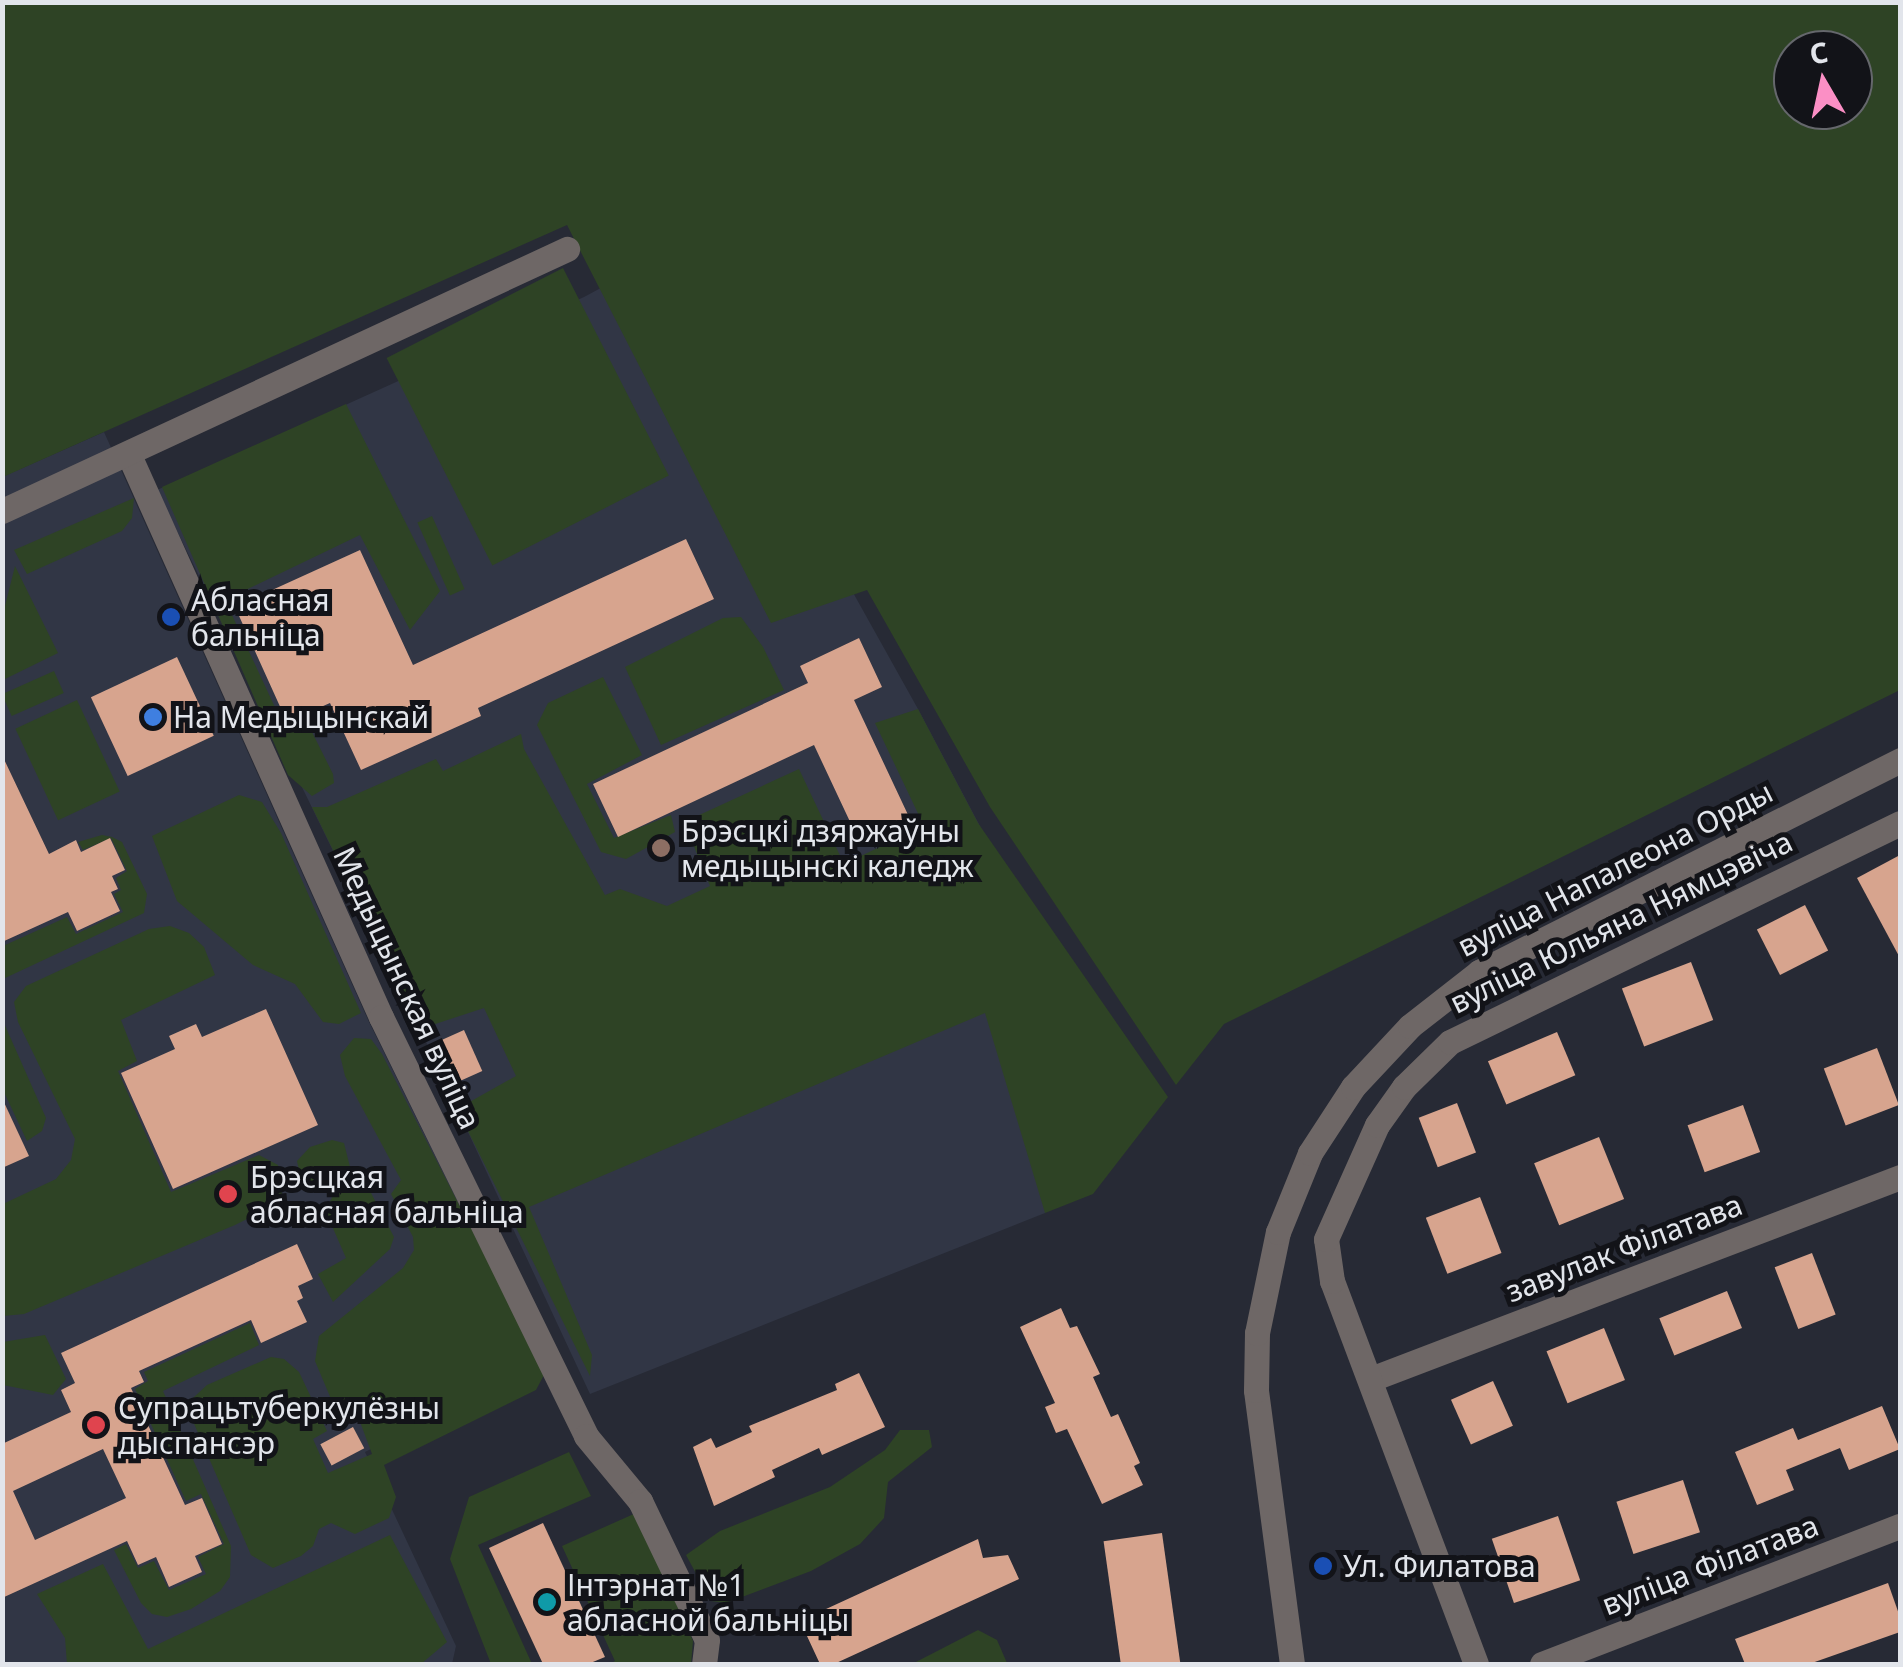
<!DOCTYPE html>
<meta charset="utf-8">
<style>
body{margin:0}
#map{position:relative;width:1903px;height:1667px;overflow:hidden;background:#272a35;font-family:"Noto Sans",sans-serif}
div>[style]{position:absolute}
.built>*{inset:0;background:#313645}
.green>*{inset:0;background:#2e4325;transform-origin:0 0}
.building>*{inset:0;background:#d7a48e;transform-origin:0 0}
.street>*{height:25px;margin:-12.5px;padding:0 12.5px;transform-origin:12.5px;border-radius:12.5px;background:#6e6766}
.dots>*{width:28px;height:28px;translate:-50% -50%;box-sizing:border-box;border:5px solid #121318;border-radius:50%}
span{translate:-50% -50%;white-space:nowrap;text-align:center;line-height:1.15;-webkit-text-stroke:10px #121318;paint-order:stroke}
.poi-label{font-size:30px;color:#e2e5eb}
.left{translate:0 -50%;text-align:left}
.street-label{font-size:30px;color:#e2e5eb}
.frame{position:absolute;inset:0;border:5px solid #e2e5eb;pointer-events:none}
.north{position:absolute;left:1773px;top:30px;width:100px;height:100px;box-sizing:border-box;background:#121318;border:2px solid #65676c;border-radius:50%;rotate:351deg;font-size:28px;font-weight:700;line-height:40px;text-align:center;color:#e2e5eb}
.north::after{content:'';display:block;margin:auto;width:35px;height:45px;background:#fb8fc5;clip-path:polygon(50% 0,100% 100%,50% 72%,0 100%)}
</style>
<div id="map">
<div class="built">
<div style="clip-path:polygon(664px 254px,918px 709px,1108px 1068px,1045px 1213px,590px 1394px,420px 1029px,157px 490px,584px 297px)"></div>
<div style="clip-path:polygon(104px 432px,369px 1022px,539px 1366px,365px 1452px,456px 1646px,452px 1664px,3px 1664px,2px 477px)"></div>
</div>
<div class="green">
<div style="clip-path:polygon(evenodd,2px 3px,1900px 3px,1900px 690px,1224px 1024px,1176px 1085px,990px 807px,867px 590px,771px 623px,567px 225px,3px 477px,2px 3px,1793px 50px,1853px 50px,1853px 110px,1793px 110px,1793px 50px)"></div>
<div style="left:563px;top:268px;width:233px;height:198px;rotate:63deg"></div>
<div style="clip-path:polygon(346px 404px,440px 591px,410px 630px,360px 535px,225px 600px,286px 731px,307px 722px,333px 774px,334px 783px,312px 796px,288px 775px,162px 487px)"></div>
<div style="clip-path:polygon(134px 498px,132px 518px,122px 531px,27px 574px,14px 550px)"></div>
<div style="left:432px;top:516px;width:80px;height:16px;rotate:66deg"></div>
<div style="clip-path:polygon(15px 566px,58px 653px,3px 680px,3px 614px)"></div>
<div style="clip-path:polygon(741px 617px,763px 647px,784px 690px,661px 745px,625px 667px,723px 618px)"></div>
<div style="left:54px;top:671px;width:24px;height:57px;rotate:66deg"></div>
<div style="clip-path:polygon(603px 677px,642px 755px,587px 784px,614px 838px,671px 815px,675px 832px,626px 859px,601px 852px,537px 725px,548px 703px)"></div>
<div style="left:77px;top:700px;width:101px;height:68px;rotate:65deg"></div>
<div style="clip-path:polygon(918px 709px,978px 823px,1168px 1097px,1093px 1194px,1045px 1213px,985px 1013px,529px 1207px,592px 1355px,590px 1376px,457px 1109px,516px 1076px,484px 1008px,420px 1029px,312px 807px,327px 807px,436px 759px,443px 771px,521px 734px,524px 749px,605px 895px,620px 889px,667px 906px,710px 886px,684px 822px,799px 769px,844px 864px,924px 826px,875px 723px)"></div>
<div style="clip-path:polygon(239px 795px,262px 802px,281px 833px,361px 1013px,339px 1024px,323px 1022px,295px 984px,253px 965px,177px 901px,152px 836px)"></div>
<div style="clip-path:polygon(102px 835px,112px 837px,122px 842px,147px 894px,144px 913px,3px 979px,3px 946px,67px 917px,76px 934px,123px 912px,114px 894px,121px 890px,116px 878px,127px 871px,111px 838px,83px 850px,78px 842px)"></div>
<div style="clip-path:polygon(170px 926px,189px 933px,204px 947px,215px 975px,121px 1020px,137px 1061px,118px 1071px,171px 1192px,259px 1155px,278px 1165px,282px 1194px,273px 1206px,235px 1225px,24px 1314px,3px 1316px,3px 1204px,56px 1179px,71px 1160px,75px 1139px,18px 1022px,14px 1002px,26px 986px,149px 929px)"></div>
<div style="clip-path:polygon(3px 1021px,46px 1118px,42px 1131px,27px 1141px,3px 1090px)"></div>
<div style="clip-path:polygon(354px 1038px,371px 1039px,382px 1054px,545px 1373px,536px 1390px,384px 1465px,396px 1497px,389px 1518px,355px 1534px,331px 1523px,319px 1529px,313px 1546px,301px 1556px,273px 1568px,251px 1555px,192px 1419px,193px 1398px,207px 1385px,271px 1357px,284px 1359px,299px 1372px,327px 1431px,313px 1439px,328px 1473px,372px 1454px,359px 1419px,342px 1425px,315px 1361px,319px 1336px,403px 1268px,414px 1250px,413px 1237px,391px 1194px,401px 1180px,345px 1076px,340px 1055px)"></div>
<div style="clip-path:polygon(332px 1140px,344px 1143px,350px 1167px,338px 1177px,315px 1185px,307px 1182px,300px 1175px,297px 1161px,310px 1147px)"></div>
<div style="clip-path:polygon(355px 1186px,370px 1191px,394px 1237px,390px 1249px,333px 1302px,318px 1274px,346px 1258px,325px 1210px,333px 1196px)"></div>
<div style="clip-path:polygon(250px 1323px,259px 1345px,163px 1391px,231px 1546px,230px 1577px,220px 1591px,191px 1609px,167px 1617px,152px 1614px,141px 1603px,114px 1550px,126px 1544px,138px 1568px,154px 1561px,169px 1590px,206px 1574px,198px 1557px,224px 1544px,201px 1494px,186px 1501px,135px 1389px,148px 1381px,144px 1372px)"></div>
<div style="clip-path:polygon(45px 1335px,66px 1379px,53px 1395px,3px 1385px,3px 1342px)"></div>
<div style="clip-path:polygon(900px 1430px,929px 1430px,932px 1447px,888px 1482px,884px 1518px,860px 1544px,811px 1571px,726px 1603px,711px 1601px,686px 1555px,720px 1531px,830px 1487px,885px 1450px)"></div>
<div style="clip-path:polygon(569px 1452px,591px 1496px,478px 1545px,532px 1664px,491px 1664px,450px 1559px,469px 1497px)"></div>
<div style="clip-path:polygon(636px 1513px,693px 1641px,691px 1664px,609px 1664px,615px 1661px,562px 1546px)"></div>
<div style="clip-path:polygon(390px 1535px,447px 1642px,421px 1664px,67px 1664px,65px 1638px,37px 1594px,103px 1564px,148px 1649px)"></div>
<div style="clip-path:polygon(978px 1630px,997px 1640px,1007px 1663px,912px 1664px)"></div>
</div>
<div class="building">
<div style="clip-path:polygon(686px 539px,714px 599px,478px 708px,481px 716px,361px 770px,330px 703px,287px 722px,235px 607px,360px 550px,413px 665px)"></div>
<div style="clip-path:polygon(859px 638px,882px 687px,854px 700px,910px 819px,860px 843px,814px 745px,618px 837px,593px 784px,808px 683px,800px 666px)"></div>
<div style="left:177px;top:657px;width:87px;height:95px;rotate:65deg"></div>
<div style="clip-path:polygon(2px 755px,49px 854px,76px 840px,81px 852px,110px 838px,125px 870px,112px 876px,118px 889px,111px 892px,120px 911px,77px 931px,68px 912px,2px 942px)"></div>
<div style="clip-path:polygon(1900px 855px,1900px 958px,1857px 878px)"></div>
<div style="left:1805px;top:905px;width:51px;height:54px;rotate:63deg"></div>
<div style="left:1691px;top:962px;width:62px;height:74px;rotate:69deg"></div>
<div style="clip-path:polygon(266px 1009px,318px 1125px,173px 1189px,121px 1073px,175px 1049px,169px 1036px,196px 1024px,202px 1037px)"></div>
<div style="left:464px;top:1030px;width:45px;height:33px;rotate:66deg"></div>
<div style="left:1557px;top:1032px;width:47px;height:75px;rotate:67deg"></div>
<div style="left:1877px;top:1048px;width:61px;height:57px;rotate:69deg"></div>
<div style="clip-path:polygon(2px 1098px,29px 1156px,2px 1168px)"></div>
<div style="left:1457px;top:1103px;width:53px;height:41px;rotate:69deg"></div>
<div style="left:1743px;top:1105px;width:50px;height:59px;rotate:70deg"></div>
<div style="left:1599px;top:1137px;width:67px;height:70px;rotate:68deg"></div>
<div style="left:1480px;top:1197px;width:60px;height:58px;rotate:69deg"></div>
<div style="clip-path:polygon(evenodd,297px 1244px,313px 1279px,298px 1286px,303px 1298px,297px 1301px,307px 1322px,261px 1343px,251px 1320px,139px 1371px,144px 1382px,131px 1388px,185px 1505px,202px 1498px,222px 1544px,195px 1556px,202px 1572px,169px 1587px,156px 1557px,138px 1565px,127px 1541px,2px 1598px,2px 1444px,71px 1412px,61px 1390px,75px 1383px,61px 1353px,297px 1244px,103px 1449px,126px 1498px,35px 1540px,13px 1491px,103px 1449px)"></div>
<div style="left:1812px;top:1253px;width:66px;height:40px;rotate:69deg"></div>
<div style="left:1727px;top:1291px;width:40px;height:73px;rotate:68deg"></div>
<div style="clip-path:polygon(1061px 1308px,1070px 1328px,1077px 1326px,1100px 1374px,1093px 1377px,1111px 1417px,1118px 1414px,1140px 1463px,1134px 1466px,1143px 1485px,1102px 1504px,1067px 1429px,1056px 1433px,1045px 1407px,1055px 1403px,1020px 1327px)"></div>
<div style="left:1604px;top:1328px;width:56px;height:62px;rotate:68deg"></div>
<div style="clip-path:polygon(859px 1373px,885px 1427px,822px 1455px,819px 1448px,772px 1470px,775px 1477px,714px 1506px,693px 1447px,711px 1438px,716px 1448px,752px 1432px,749px 1426px,837px 1390px,835px 1384px)"></div>
<div style="left:1493px;top:1381px;width:49px;height:46px;rotate:66deg"></div>
<div style="clip-path:polygon(1882px 1406px,1900px 1449px,1849px 1470px,1840px 1448px,1786px 1470px,1794px 1490px,1757px 1505px,1735px 1452px,1793px 1428px,1798px 1440px)"></div>
<div style="left:353px;top:1427px;width:24px;height:37px;rotate:62deg"></div>
<div style="left:1683px;top:1480px;width:55px;height:70px;rotate:72deg"></div>
<div style="left:1558px;top:1516px;width:68px;height:70px;rotate:71deg"></div>
<div style="clip-path:polygon(543px 1523px,605px 1657px,588px 1664px,543px 1664px,489px 1548px)"></div>
<div style="left:1162px;top:1533px;width:132px;height:59px;rotate:82deg"></div>
<div style="clip-path:polygon(978px 1539px,983px 1558px,1008px 1555px,1019px 1579px,834px 1664px,820px 1664px,800px 1621px)"></div>
<div style="clip-path:polygon(1888px 1583px,1900px 1617px,1900px 1632px,1809px 1664px,1745px 1664px,1735px 1639px)"></div>
</div>
<div class="street">
<div style="left:129px;top:455px;width:616px;rotate:65.85deg"></div>
<div style="left:381px;top:1017px;width:466px;rotate:63.9deg"></div>
<div style="left:586px;top:1436px;width:85px;rotate:50.3deg"></div>
<div style="left:640px;top:1501px;width:154px;rotate:64.3deg"></div>
<div style="left:707px;top:1640px;width:24px;rotate:97deg"></div>
<div style="left:2px;top:511px;width:623px;rotate:-24.88deg"></div>
<div style="left:1371px;top:1379px;width:566px;rotate:-20.9deg"></div>
<div style="left:1292px;top:1664px;width:276px;rotate:-97.5deg"></div>
<div style="left:1256px;top:1390px;width:57px;rotate:-89deg"></div>
<div style="left:1257px;top:1333px;width:103px;rotate:-78.3deg"></div>
<div style="left:1278px;top:1232px;width:85px;rotate:-67.9deg"></div>
<div style="left:1310px;top:1153px;width:79px;rotate:-56.9deg"></div>
<div style="left:1353px;top:1087px;width:83px;rotate:-46.9deg"></div>
<div style="left:1410px;top:1026px;width:88px;rotate:-38deg"></div>
<div style="left:1479px;top:972px;width:471px;rotate:-26.7deg"></div>
<div style="left:1476px;top:1664px;width:409px;rotate:-110.6deg"></div>
<div style="left:1332px;top:1281px;width:42px;rotate:-98.1deg"></div>
<div style="left:1326px;top:1239px;width:125px;rotate:-65.9deg"></div>
<div style="left:1377px;top:1125px;width:47px;rotate:-54.6deg"></div>
<div style="left:1404px;top:1087px;width:64px;rotate:-44.4deg"></div>
<div style="left:1450px;top:1042px;width:500px;rotate:-25.95deg"></div>
<div style="left:1542px;top:1664px;width:384px;rotate:-21.1deg"></div>
</div>
<div class="dots">
<div style="left:171px;top:617px;background:#1a4fb4"></div>
<div style="left:153px;top:717px;background:#3f7fe0"></div>
<div style="left:661px;top:848px;background:#8d6e63"></div>
<div style="left:228px;top:1194px;background:#e0444e"></div>
<div style="left:96px;top:1425px;background:#e0444e"></div>
<div style="left:1323px;top:1566px;background:#1a4fb4"></div>
<div style="left:547px;top:1602px;background:#0f9aa8"></div>
</div>
<div class="poi-label">
<span class="left" style="left:191px;top:617px">Абласная<br>бальніца</span>
<span class="left" style="left:173px;top:717px">На Медыцынскай</span>
<span class="left" style="left:681px;top:848px">Брэсцкі дзяржаўны<br>медыцынскі каледж</span>
<span class="left" style="left:250px;top:1194px">Брэсцкая<br>абласная бальніца</span>
<span class="left" style="left:118px;top:1425px">Супрацьтуберкулёзны<br>дыспансэр</span>
<span class="left" style="left:1343px;top:1566px">Ул. Филатова</span>
<span class="left" style="left:567px;top:1602px">Інтэрнат №1<br>абласной бальніцы</span>
</div>
<div class="street-label">
<span style="left:1615px;top:869px;rotate:-27deg">вуліца Напалеона Орды</span>
<span style="left:1621px;top:922px;rotate:-26deg">вуліца Юльяна Нямцэвіча</span>
<span style="left:407px;top:988px;rotate:65deg">Медыцынская вуліца</span>
<span style="left:1624px;top:1248px;rotate:-21deg">завулак Філатава</span>
<span style="left:1710px;top:1565px;rotate:-21deg">вуліца Філатава</span>
</div>
<div class="frame"></div>
<div class="north">С</div>
</div>
